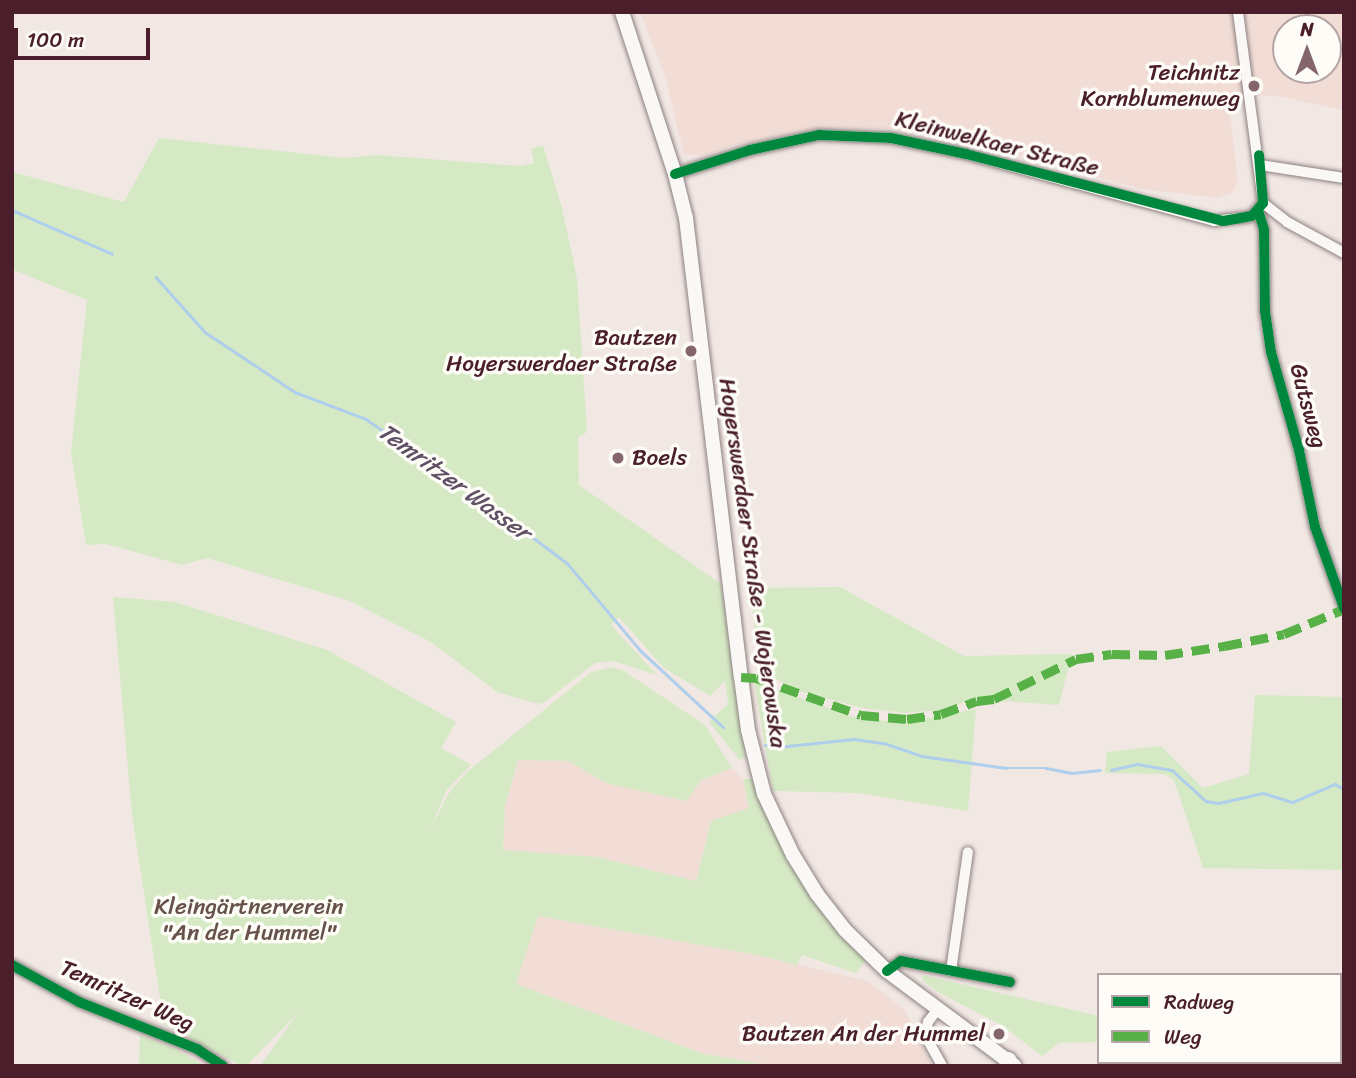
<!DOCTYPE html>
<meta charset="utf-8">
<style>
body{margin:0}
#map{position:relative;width:1356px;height:1078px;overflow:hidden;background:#f1e7e3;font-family:Sriracha,sans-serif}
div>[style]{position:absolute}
.built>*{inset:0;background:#f2ddd6}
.green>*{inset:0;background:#d5eac4}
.stream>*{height:2.5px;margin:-1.25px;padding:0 1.25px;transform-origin:1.25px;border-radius:1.25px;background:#afceeb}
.roads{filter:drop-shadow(0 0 2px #8d8181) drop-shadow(0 0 2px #8d8181)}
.minor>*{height:10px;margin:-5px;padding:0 5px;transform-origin:5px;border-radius:5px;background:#faf8f6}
.primary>*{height:14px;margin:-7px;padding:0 7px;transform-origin:7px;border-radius:7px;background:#faf8f6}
.motorway>*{height:18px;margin:-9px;padding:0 9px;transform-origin:9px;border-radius:9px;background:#faf8f6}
.quiet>*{height:9px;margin-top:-4.5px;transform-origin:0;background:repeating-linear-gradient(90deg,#57b146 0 18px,transparent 0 27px)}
.cycleway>*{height:10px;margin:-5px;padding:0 5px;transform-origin:5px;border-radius:5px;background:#00873e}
.dots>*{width:19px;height:19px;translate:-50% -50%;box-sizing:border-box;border:4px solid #fdfcf7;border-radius:50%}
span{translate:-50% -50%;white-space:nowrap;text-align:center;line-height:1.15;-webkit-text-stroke:7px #fdfcf7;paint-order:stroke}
.poi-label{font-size:23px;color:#4a1f2b}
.right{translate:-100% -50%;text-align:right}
.left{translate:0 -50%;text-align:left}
.street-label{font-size:23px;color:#4a1f2b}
.park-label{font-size:23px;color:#67524b}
.water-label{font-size:24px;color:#605066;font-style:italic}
.frame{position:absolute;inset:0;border:14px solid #4a1f2b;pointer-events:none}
.legend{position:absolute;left:1097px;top:973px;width:245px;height:91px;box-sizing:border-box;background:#fdfcf7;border:2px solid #b5a4a5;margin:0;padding:9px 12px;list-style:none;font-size:21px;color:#4a1f2b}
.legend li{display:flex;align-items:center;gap:14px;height:35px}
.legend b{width:35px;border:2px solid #b5a4a5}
.north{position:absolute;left:1272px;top:14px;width:70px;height:70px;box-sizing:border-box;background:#fdfcf7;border:2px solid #b5a4a5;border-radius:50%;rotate:0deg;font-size:19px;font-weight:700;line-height:28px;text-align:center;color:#4a1f2b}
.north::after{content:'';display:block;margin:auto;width:24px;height:32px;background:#84656b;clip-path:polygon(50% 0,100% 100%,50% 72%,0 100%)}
.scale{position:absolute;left:14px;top:28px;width:136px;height:32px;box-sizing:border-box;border:4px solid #4a1f2b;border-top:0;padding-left:9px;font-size:21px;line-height:24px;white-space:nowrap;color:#4a1f2b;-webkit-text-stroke:5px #fdfcf7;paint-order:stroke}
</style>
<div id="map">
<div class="built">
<div style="clip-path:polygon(evenodd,640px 12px,1344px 12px,1344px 110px,1277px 96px,1228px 95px,1238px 182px,1232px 193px,1217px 198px,1142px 189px,978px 145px,893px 129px,819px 128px,735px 145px,705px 155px,684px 155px,665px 76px,640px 12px,1286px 28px,1328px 28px,1328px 70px,1286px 70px,1286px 28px)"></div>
<div style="clip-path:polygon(518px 760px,568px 761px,608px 784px,700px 781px,732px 768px,743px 779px,749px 808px,711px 822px,696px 881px,597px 857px,503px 850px,505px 806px)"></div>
<div style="clip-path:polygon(538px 916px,762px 956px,868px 981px,905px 1010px,932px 1066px,773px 1066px,701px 1053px,516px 984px)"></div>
</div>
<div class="green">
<div style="clip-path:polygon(159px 138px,345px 158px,377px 155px,520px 166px,534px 163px,531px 149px,543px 145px,562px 208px,577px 278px,587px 432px,578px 437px,579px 485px,721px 584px,746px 757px,740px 760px,709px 722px,728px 704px,725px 681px,710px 696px,664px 668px,619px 617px,611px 625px,657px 675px,613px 661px,595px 663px,542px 704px,531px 702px,497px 692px,431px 642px,350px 601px,207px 558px,182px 565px,106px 544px,86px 545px,71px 452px,87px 300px,12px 269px,12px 172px,124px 202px)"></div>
<div style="clip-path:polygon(840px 587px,964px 656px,1072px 654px,1059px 705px,974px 699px,940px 710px,905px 713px,863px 708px,802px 692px,760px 671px,750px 588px)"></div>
<div style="clip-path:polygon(113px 597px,175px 602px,327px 650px,456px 722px,441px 748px,471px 765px,446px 791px,430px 830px,449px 793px,467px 772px,590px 673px,611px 667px,624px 671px,705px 725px,732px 768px,700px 781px,687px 801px,608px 784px,568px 761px,518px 760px,505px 806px,503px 850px,597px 857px,696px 881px,711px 821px,749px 808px,743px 779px,752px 779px,775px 832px,816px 903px,866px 960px,856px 973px,802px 955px,797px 965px,762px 956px,538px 916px,516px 984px,701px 1053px,773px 1066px,260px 1066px,297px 1014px,246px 1066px,242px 1066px,164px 1024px,132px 815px)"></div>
<div style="clip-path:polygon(754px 681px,859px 719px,906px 722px,976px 709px,968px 811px,858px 793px,773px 791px)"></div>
<div style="clip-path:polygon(1255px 695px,1344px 697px,1344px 870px,1203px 868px,1174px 780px,1165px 774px,1105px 773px,1107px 752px,1161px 746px,1203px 788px,1249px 774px)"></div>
<div style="clip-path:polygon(922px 975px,1099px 1016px,1099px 1042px,1059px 1043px,1042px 1056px,1003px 1026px,938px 992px,923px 981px)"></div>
<div style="clip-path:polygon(140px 1035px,177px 1050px,205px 1066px,139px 1066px)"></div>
</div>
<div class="stream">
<div style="left:12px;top:210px;width:109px;rotate:23.7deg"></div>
<div style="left:156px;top:277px;width:74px;rotate:48.3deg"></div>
<div style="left:205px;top:332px;width:108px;rotate:33.7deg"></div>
<div style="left:295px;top:392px;width:76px;rotate:20.8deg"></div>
<div style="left:366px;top:419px;width:121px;rotate:34.2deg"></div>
<div style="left:466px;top:487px;width:128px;rotate:37deg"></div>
<div style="left:568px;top:564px;width:114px;rotate:50deg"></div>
<div style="left:641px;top:651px;width:112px;rotate:42.8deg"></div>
<div style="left:765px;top:745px;width:22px;rotate:3deg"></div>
<div style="left:787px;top:746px;width:67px;rotate:-6deg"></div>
<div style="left:854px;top:739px;width:30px;rotate:8deg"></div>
<div style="left:884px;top:743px;width:40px;rotate:18.9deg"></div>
<div style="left:922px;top:756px;width:85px;rotate:8.1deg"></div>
<div style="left:1006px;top:768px;width:40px"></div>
<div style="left:1046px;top:768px;width:26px;rotate:11deg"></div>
<div style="left:1072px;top:773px;width:28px;rotate:-6deg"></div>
<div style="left:1111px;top:770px;width:27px;rotate:-13deg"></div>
<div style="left:1137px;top:764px;width:36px;rotate:10deg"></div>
<div style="left:1172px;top:770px;width:46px;rotate:42.4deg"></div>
<div style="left:1206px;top:801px;width:13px;rotate:9deg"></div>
<div style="left:1219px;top:803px;width:45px;rotate:-12.8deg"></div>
<div style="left:1263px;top:793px;width:31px;rotate:17deg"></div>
<div style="left:1293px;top:802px;width:46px;rotate:-23.2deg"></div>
<div style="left:1335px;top:784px;width:10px;rotate:29deg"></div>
</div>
<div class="roads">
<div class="minor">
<div style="left:1238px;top:12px;width:193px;rotate:82.5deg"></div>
<div style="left:1260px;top:165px;width:85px;rotate:8.8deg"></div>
<div style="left:675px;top:174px;width:79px;rotate:-17.7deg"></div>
<div style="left:750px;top:150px;width:71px;rotate:-12.3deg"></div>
<div style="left:819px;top:135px;width:72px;rotate:2.4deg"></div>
<div style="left:891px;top:138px;width:77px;rotate:12deg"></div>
<div style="left:966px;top:154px;width:257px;rotate:15.1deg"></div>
<div style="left:1214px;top:221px;width:38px;rotate:-7deg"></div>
<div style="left:1252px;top:216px;width:17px;rotate:-50deg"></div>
<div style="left:1263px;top:203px;width:31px;rotate:38deg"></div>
<div style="left:1287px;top:222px;width:65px;rotate:28.5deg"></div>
<div style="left:1258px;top:210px;width:21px;rotate:73deg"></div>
<div style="left:1264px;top:230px;width:81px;rotate:89.3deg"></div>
<div style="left:1265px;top:311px;width:41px;rotate:81.7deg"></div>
<div style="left:1271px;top:352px;width:102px;rotate:74.1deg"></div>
<div style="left:1299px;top:450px;width:79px;rotate:78.3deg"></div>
<div style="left:1315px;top:527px;width:86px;rotate:70.3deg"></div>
<div style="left:12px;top:965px;width:77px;rotate:28.9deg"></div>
<div style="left:79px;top:1002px;width:127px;rotate:21.7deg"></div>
<div style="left:197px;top:1049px;width:31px;rotate:33deg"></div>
<div style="left:887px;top:971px;width:17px;rotate:-36deg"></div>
<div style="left:901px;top:961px;width:111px;rotate:10.9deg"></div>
<div style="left:951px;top:971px;width:120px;rotate:-81.9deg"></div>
<div style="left:938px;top:1009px;width:16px;rotate:128deg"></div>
<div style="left:928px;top:1022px;width:13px;rotate:103deg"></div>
<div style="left:925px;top:1035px;width:35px;rotate:61deg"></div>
</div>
<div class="primary">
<div style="left:622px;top:12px;width:170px;rotate:71.9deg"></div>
<div style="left:675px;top:174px;width:45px;rotate:76deg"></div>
<div style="left:686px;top:218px;width:462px;rotate:83.2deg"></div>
<div style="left:741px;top:677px;width:53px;rotate:82.5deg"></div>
<div style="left:748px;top:730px;width:66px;rotate:76deg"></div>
<div style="left:764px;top:794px;width:68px;rotate:64.6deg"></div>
<div style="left:793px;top:855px;width:46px;rotate:58.4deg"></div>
<div style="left:817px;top:894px;width:46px;rotate:52.1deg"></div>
<div style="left:845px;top:930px;width:59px;rotate:44.3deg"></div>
<div style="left:887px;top:971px;width:159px;rotate:36.6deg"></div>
</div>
<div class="motorway">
<div style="left:1008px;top:1061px;width:5px;rotate:68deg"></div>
<div style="left:1340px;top:1066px;width:6px;rotate:-45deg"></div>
</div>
</div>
<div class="quiet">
<div style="left:741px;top:677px;width:15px;rotate:4deg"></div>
<div style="left:756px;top:678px;width:111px;rotate:19.4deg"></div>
<div style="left:861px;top:715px;width:46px;rotate:5deg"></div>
<div style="left:907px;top:719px;width:34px;rotate:-8deg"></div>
<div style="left:941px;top:714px;width:38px;rotate:-20deg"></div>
<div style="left:977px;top:701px;width:17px;rotate:-7deg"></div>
<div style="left:994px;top:699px;width:91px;rotate:-26deg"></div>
<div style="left:1076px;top:659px;width:36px;rotate:-8deg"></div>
<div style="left:1112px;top:654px;width:53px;rotate:1.1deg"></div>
<div style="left:1165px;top:655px;width:60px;rotate:-8.7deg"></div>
<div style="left:1224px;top:646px;width:61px;rotate:-11.3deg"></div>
<div style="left:1284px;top:634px;width:65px;rotate:-22.6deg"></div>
</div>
<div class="cycleway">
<div style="left:675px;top:174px;width:79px;rotate:-17.7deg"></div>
<div style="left:750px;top:150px;width:71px;rotate:-12.3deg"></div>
<div style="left:819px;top:135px;width:72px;rotate:2.4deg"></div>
<div style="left:891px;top:138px;width:77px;rotate:12deg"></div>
<div style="left:966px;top:154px;width:266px;rotate:14.6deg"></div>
<div style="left:1223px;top:221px;width:29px;rotate:-10deg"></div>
<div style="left:1252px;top:216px;width:17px;rotate:-50deg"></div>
<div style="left:1263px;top:203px;width:48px;rotate:-94.8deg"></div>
<div style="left:1258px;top:210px;width:21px;rotate:73deg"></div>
<div style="left:1264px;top:230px;width:81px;rotate:89.3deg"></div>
<div style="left:1265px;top:311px;width:41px;rotate:81.7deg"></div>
<div style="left:1271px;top:352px;width:102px;rotate:74.1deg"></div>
<div style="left:1299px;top:450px;width:79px;rotate:78.3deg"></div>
<div style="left:1315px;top:527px;width:86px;rotate:70.3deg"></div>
<div style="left:12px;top:965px;width:77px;rotate:28.9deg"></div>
<div style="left:79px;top:1002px;width:127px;rotate:21.7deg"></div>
<div style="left:197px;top:1049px;width:31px;rotate:33deg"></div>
<div style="left:887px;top:971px;width:17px;rotate:-36deg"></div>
<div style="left:901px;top:961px;width:111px;rotate:10.9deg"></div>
</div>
<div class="dots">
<div style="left:1254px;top:86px;background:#84656b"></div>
<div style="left:691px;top:351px;background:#84656b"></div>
<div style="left:618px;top:458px;background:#84656b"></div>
<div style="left:999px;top:1034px;background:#84656b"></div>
</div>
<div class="poi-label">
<span class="right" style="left:1240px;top:86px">Teichnitz<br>Kornblumenweg</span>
<span class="right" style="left:677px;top:351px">Bautzen<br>Hoyerswerdaer Straße</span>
<span class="left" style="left:632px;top:458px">Boels</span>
<span class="right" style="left:985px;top:1034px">Bautzen An der Hummel</span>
</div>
<div class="street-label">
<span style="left:997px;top:144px;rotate:14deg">Kleinwelkaer Straße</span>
<span style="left:1308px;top:406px;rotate:75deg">Gutsweg</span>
<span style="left:752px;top:563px;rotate:82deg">Hoyerswerdaer Straße - Wojerowska</span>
<span style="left:127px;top:996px;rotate:24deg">Temritzer Weg</span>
</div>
<div class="park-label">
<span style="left:249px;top:920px">Kleingärtnerverein<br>"An der Hummel"</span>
</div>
<div class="water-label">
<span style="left:454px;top:482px;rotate:36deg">Temritzer Wasser</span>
</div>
<div class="frame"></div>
<ul class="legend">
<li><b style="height:9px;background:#00873e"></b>Radweg</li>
<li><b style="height:9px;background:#57b146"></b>Weg</li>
</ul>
<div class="north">N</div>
<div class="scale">100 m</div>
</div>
